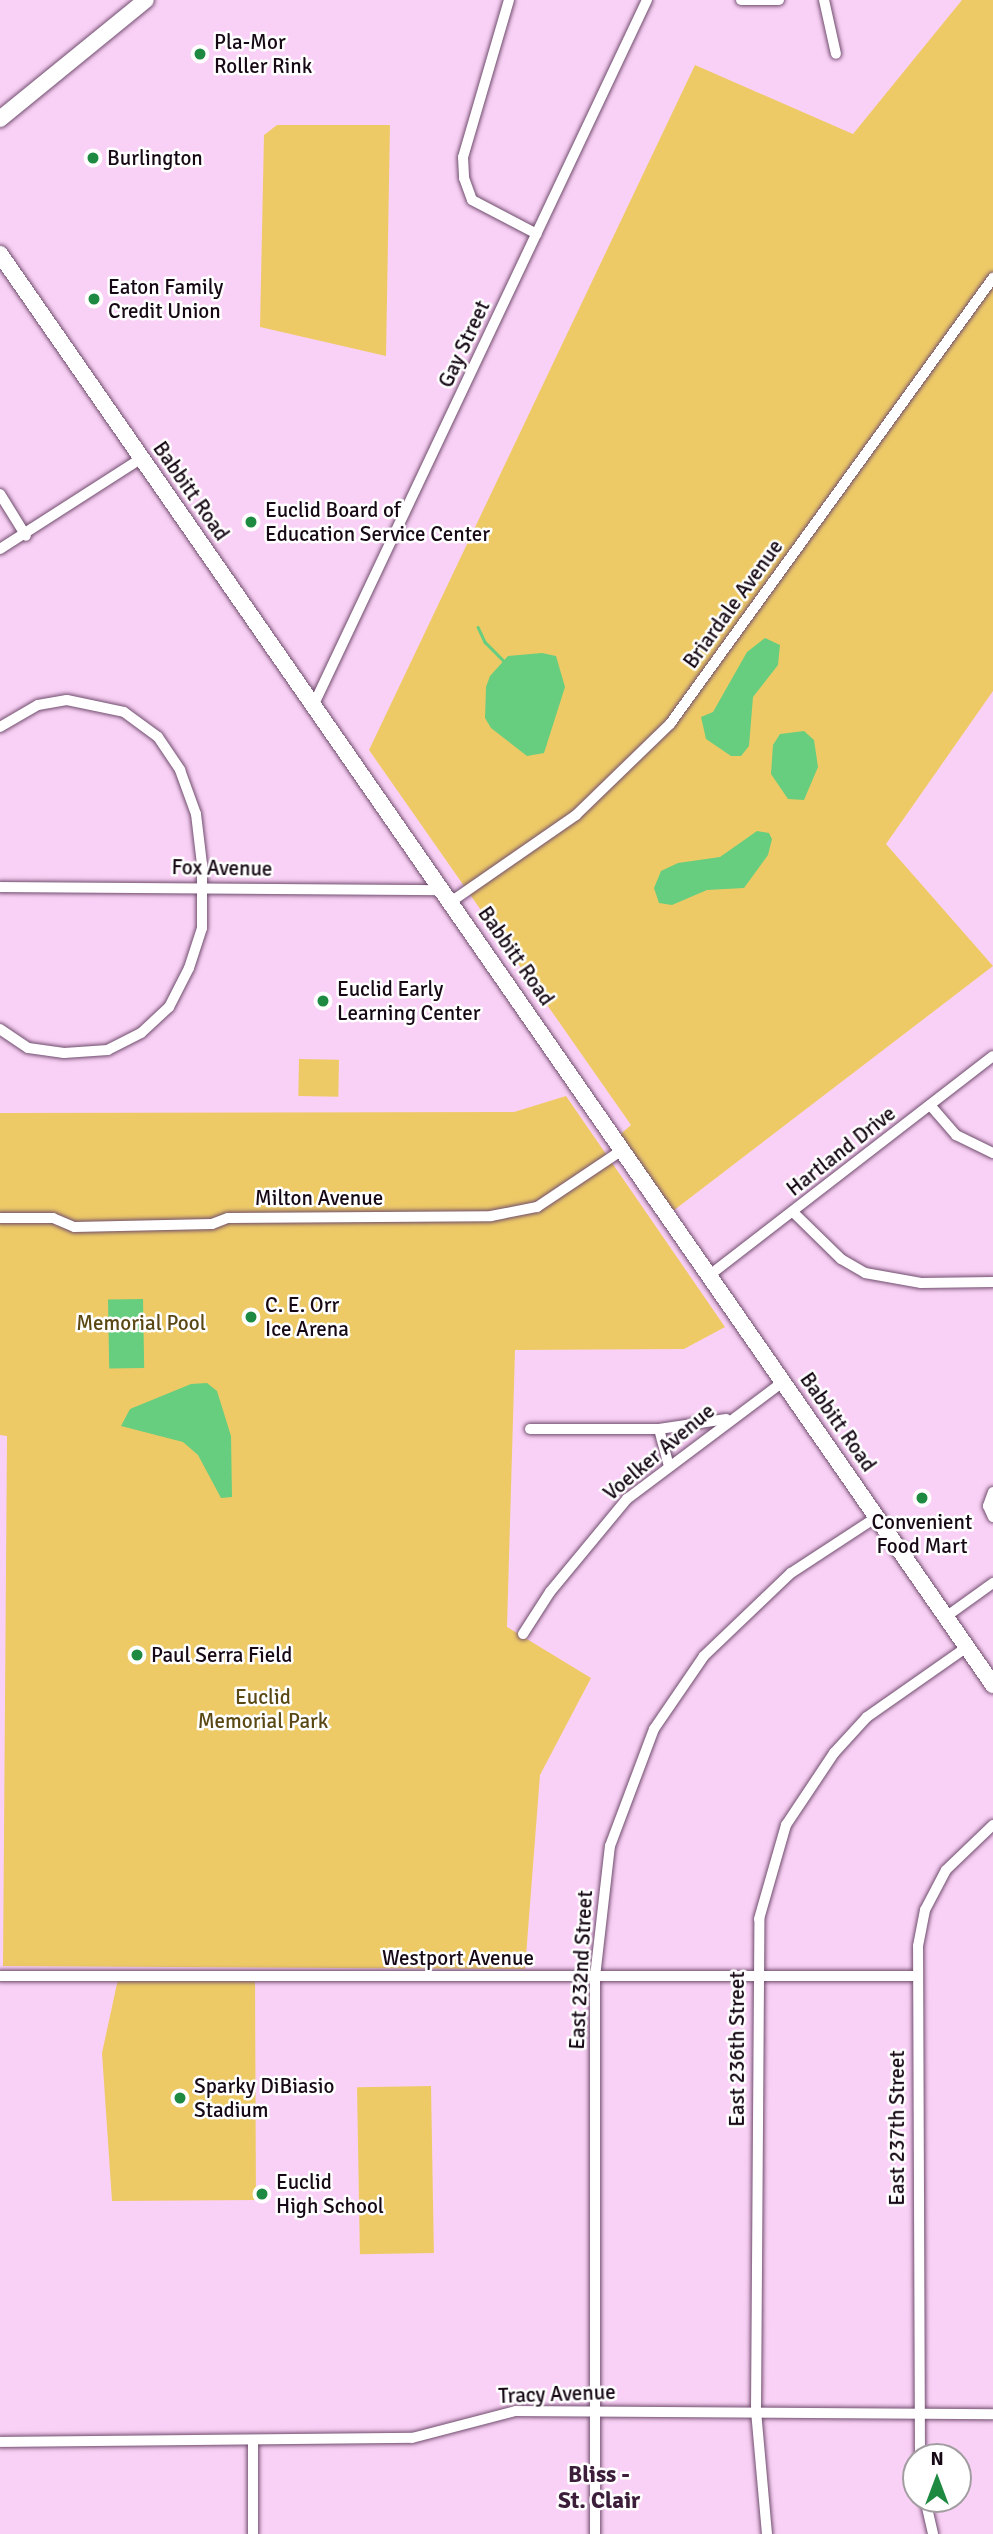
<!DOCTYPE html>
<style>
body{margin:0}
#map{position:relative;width:993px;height:2534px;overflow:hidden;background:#fad1f6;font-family:Signika,sans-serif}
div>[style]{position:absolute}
.green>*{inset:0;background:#eeca67;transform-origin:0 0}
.water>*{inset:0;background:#66ce7e;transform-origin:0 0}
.stream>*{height:2.5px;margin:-1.25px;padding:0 1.25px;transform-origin:1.25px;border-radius:1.25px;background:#66ce7e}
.roads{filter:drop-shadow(0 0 2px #6f4d6d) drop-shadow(0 0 2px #6f4d6d)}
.street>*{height:10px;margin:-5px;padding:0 5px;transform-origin:5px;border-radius:5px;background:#fff}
.secondary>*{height:16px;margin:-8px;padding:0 8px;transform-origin:8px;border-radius:8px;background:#fff}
.dots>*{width:19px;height:19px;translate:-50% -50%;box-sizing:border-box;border:4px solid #fff;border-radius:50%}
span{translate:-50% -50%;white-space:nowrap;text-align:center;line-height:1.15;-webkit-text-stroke:5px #fff;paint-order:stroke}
.poi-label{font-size:21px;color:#160915}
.left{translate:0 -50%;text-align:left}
.street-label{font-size:21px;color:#160915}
.park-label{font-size:21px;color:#5a4814}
.neighbourhood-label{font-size:23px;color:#3c1d3a;font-weight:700}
.north{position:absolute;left:902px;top:2443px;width:70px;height:70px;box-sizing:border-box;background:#fff;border:2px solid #a29da1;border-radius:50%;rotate:0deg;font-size:19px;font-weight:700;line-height:28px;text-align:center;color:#160915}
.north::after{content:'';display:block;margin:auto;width:24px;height:32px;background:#1e8941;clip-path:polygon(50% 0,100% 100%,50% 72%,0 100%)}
</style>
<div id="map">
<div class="green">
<div style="clip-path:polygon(962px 0,993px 0,993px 691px,886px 844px,993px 966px,669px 1214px,615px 1139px,631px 1125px,369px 750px,695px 65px,853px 134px)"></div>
<div style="clip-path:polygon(277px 125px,390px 125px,386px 356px,260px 327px,264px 135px)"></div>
<div style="left:299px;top:1059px;width:40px;height:37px;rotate:1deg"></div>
<div style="clip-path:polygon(566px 1096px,725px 1327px,684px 1349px,515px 1350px,507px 1627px,591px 1678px,540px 1775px,525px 1969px,3px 1966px,7px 1436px,0 1435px,0 1113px,514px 1112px)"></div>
<div style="clip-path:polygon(118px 1979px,255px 1979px,256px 2200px,112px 2201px,102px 2053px)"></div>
<div style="left:431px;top:2086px;width:167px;height:74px;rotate:89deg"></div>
</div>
<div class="water">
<div style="clip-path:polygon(765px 638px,780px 645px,778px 665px,753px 697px,749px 746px,741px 756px,731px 756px,706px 739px,701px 717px,713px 712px,747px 652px)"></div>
<div style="clip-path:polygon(542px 653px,556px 656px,565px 687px,544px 753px,527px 756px,491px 728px,485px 718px,486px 687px,490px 676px,508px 656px)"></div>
<div style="clip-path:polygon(804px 731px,814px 740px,818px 767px,804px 800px,788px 799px,771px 774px,773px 745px,780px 734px)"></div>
<div style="clip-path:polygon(757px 831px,769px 833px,772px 839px,768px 855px,744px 888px,707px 890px,672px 905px,659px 903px,654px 888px,661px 871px,678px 863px,720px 857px)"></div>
<div style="left:143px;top:1299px;width:69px;height:35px;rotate:89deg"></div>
<div style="clip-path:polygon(191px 1384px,207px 1383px,217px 1391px,231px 1436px,232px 1497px,221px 1498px,198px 1455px,183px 1442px,121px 1426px,130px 1409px)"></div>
</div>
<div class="stream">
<div style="left:478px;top:627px;width:17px;rotate:65deg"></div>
<div style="left:485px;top:642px;width:27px;rotate:45deg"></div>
</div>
<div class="roads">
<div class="street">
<div style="left:509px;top:0;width:164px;rotate:106.3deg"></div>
<div style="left:463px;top:157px;width:21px;rotate:87deg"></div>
<div style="left:464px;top:178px;width:23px;rotate:70deg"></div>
<div style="left:472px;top:200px;width:73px;rotate:27.6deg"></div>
<div style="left:741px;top:0;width:38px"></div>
<div style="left:824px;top:0;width:55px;rotate:77.5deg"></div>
<div style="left:0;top:494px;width:49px;rotate:58.2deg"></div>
<div style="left:0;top:549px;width:169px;rotate:-32.7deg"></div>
<div style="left:314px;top:704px;width:779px;rotate:-64.69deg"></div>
<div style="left:0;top:727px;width:44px;rotate:-30.1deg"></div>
<div style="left:38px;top:705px;width:29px;rotate:-10deg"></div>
<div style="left:67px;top:700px;width:58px;rotate:11.9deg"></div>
<div style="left:124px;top:712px;width:42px;rotate:36.3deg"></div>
<div style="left:158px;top:737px;width:40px;rotate:56deg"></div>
<div style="left:180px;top:770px;width:47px;rotate:70deg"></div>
<div style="left:196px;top:814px;width:50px;rotate:83.2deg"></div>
<div style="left:202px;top:864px;width:64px;rotate:90deg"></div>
<div style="left:202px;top:928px;width:42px;rotate:108deg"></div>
<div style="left:189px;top:968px;width:44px;rotate:117.1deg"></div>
<div style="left:169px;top:1007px;width:38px;rotate:137deg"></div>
<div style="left:141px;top:1033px;width:37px;rotate:153deg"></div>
<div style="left:108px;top:1050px;width:44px;rotate:176.1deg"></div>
<div style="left:64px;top:1053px;width:36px;rotate:-172deg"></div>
<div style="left:28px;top:1048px;width:34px;rotate:-146deg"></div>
<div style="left:0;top:887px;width:443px;rotate:0.4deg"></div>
<div style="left:452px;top:901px;width:151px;rotate:-34.7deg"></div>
<div style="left:576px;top:815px;width:131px;rotate:-44.1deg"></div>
<div style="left:670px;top:724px;width:551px;rotate:-54.09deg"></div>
<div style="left:930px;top:1105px;width:40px;rotate:49deg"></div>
<div style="left:956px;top:1135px;width:41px;rotate:25.9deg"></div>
<div style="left:794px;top:1213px;width:66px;rotate:44.4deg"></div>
<div style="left:841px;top:1259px;width:28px;rotate:30deg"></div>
<div style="left:865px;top:1273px;width:57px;rotate:10.1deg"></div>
<div style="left:921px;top:1283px;width:72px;rotate:-0.8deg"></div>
<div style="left:0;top:1218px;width:53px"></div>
<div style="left:53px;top:1218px;width:23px;rotate:23deg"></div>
<div style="left:74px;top:1227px;width:138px;rotate:-1.2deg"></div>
<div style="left:212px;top:1224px;width:17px;rotate:-21deg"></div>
<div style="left:228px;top:1218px;width:263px;rotate:-0.4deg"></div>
<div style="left:491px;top:1216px;width:47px;rotate:-11.1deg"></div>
<div style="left:537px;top:1207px;width:102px;rotate:-33.8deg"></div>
<div style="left:711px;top:1274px;width:356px;rotate:-37.7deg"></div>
<div style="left:530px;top:1429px;width:129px"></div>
<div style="left:659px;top:1429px;width:68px;rotate:-8.5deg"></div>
<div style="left:659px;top:1429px;width:38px;rotate:75deg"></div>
<div style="left:993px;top:1492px;width:15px;rotate:110deg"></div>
<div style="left:988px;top:1506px;width:12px;rotate:66deg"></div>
<div style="left:947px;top:1616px;width:57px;rotate:-35.7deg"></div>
<div style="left:523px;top:1634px;width:50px;rotate:-57.3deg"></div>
<div style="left:550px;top:1592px;width:121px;rotate:-50.4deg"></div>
<div style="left:627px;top:1499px;width:196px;rotate:-36.9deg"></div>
<div style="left:0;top:1976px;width:917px"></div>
<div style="left:0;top:2442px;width:412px;rotate:-0.6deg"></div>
<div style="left:412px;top:2438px;width:107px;rotate:-14.6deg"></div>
<div style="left:516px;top:2411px;width:477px;rotate:0.4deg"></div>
<div style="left:920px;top:2457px;width:511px;rotate:-90.22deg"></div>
<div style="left:918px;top:1946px;width:37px;rotate:-79deg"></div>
<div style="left:925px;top:1910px;width:45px;rotate:-62.3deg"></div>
<div style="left:946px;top:1870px;width:65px;rotate:-43.8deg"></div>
<div style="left:925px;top:2499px;width:36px;rotate:77deg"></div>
<div style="left:253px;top:2534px;width:94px;rotate:-90deg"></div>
<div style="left:595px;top:2534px;width:557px;rotate:-90deg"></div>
<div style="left:595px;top:1977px;width:132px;rotate:-83.5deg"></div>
<div style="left:610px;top:1846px;width:125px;rotate:-69.4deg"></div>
<div style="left:654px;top:1729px;width:88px;rotate:-55.6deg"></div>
<div style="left:704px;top:1656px;width:120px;rotate:-43.7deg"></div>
<div style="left:791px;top:1573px;width:104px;rotate:-33.2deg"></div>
<div style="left:767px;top:2534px;width:124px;rotate:-95.1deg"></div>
<div style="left:756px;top:2410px;width:491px;rotate:-89.6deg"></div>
<div style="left:759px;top:1919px;width:98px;rotate:-74deg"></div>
<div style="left:786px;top:1825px;width:87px;rotate:-56.3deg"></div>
<div style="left:834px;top:1753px;width:49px;rotate:-47.5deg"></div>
<div style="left:867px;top:1717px;width:122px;rotate:-35deg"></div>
</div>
<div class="secondary">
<div style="left:0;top:119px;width:188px;rotate:-39.2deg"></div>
<div style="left:0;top:254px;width:1742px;rotate:55.24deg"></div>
</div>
</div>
<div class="dots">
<div style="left:200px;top:54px;background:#1e8941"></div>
<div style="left:93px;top:158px;background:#1e8941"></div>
<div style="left:94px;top:299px;background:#1e8941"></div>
<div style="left:251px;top:522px;background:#1e8941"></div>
<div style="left:323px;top:1001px;background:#1e8941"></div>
<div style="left:251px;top:1317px;background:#1e8941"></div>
<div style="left:922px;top:1498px;background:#1e8941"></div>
<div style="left:137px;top:1655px;background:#1e8941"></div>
<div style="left:180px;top:2098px;background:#1e8941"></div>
<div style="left:262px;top:2194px;background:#1e8941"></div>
</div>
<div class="poi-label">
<span class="left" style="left:214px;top:54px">Pla-Mor<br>Roller Rink</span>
<span class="left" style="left:107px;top:158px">Burlington</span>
<span class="left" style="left:108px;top:299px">Eaton Family<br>Credit Union</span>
<span class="left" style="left:265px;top:522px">Euclid Board of<br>Education Service Center</span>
<span class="left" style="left:337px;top:1001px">Euclid Early<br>Learning Center</span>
<span class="left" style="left:265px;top:1317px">C. E. Orr<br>Ice Arena</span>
<span style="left:922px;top:1534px">Convenient<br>Food Mart</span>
<span class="left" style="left:151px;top:1655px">Paul Serra Field</span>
<span class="left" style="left:194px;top:2098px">Sparky DiBiasio<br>Stadium</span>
<span class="left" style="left:276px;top:2194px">Euclid<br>High School</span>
</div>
<div class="street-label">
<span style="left:464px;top:344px;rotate:-65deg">Gay Street</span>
<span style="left:191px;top:491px;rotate:55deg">Babbitt Road</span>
<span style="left:733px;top:604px;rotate:-54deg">Briardale Avenue</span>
<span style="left:222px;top:868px;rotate:1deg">Fox Avenue</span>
<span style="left:516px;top:956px;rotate:55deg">Babbitt Road</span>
<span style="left:841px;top:1151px;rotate:-38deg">Hartland Drive</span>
<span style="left:319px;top:1198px">Milton Avenue</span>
<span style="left:838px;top:1422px;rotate:55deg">Babbitt Road</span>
<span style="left:659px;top:1452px;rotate:-40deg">Voelker Avenue</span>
<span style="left:458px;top:1958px">Westport Avenue</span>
<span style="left:581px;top:1970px;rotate:-87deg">East 232nd Street</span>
<span style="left:737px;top:2049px;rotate:-90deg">East 236th Street</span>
<span style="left:897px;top:2128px;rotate:-90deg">East 237th Street</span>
<span style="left:557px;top:2394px;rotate:-2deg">Tracy Avenue</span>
</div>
<div class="park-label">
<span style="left:141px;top:1323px">Memorial Pool</span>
<span style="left:263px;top:1709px">Euclid<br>Memorial Park</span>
</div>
<div class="neighbourhood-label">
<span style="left:599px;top:2488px">Bliss -<br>St. Clair</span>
</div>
<div class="north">N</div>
</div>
